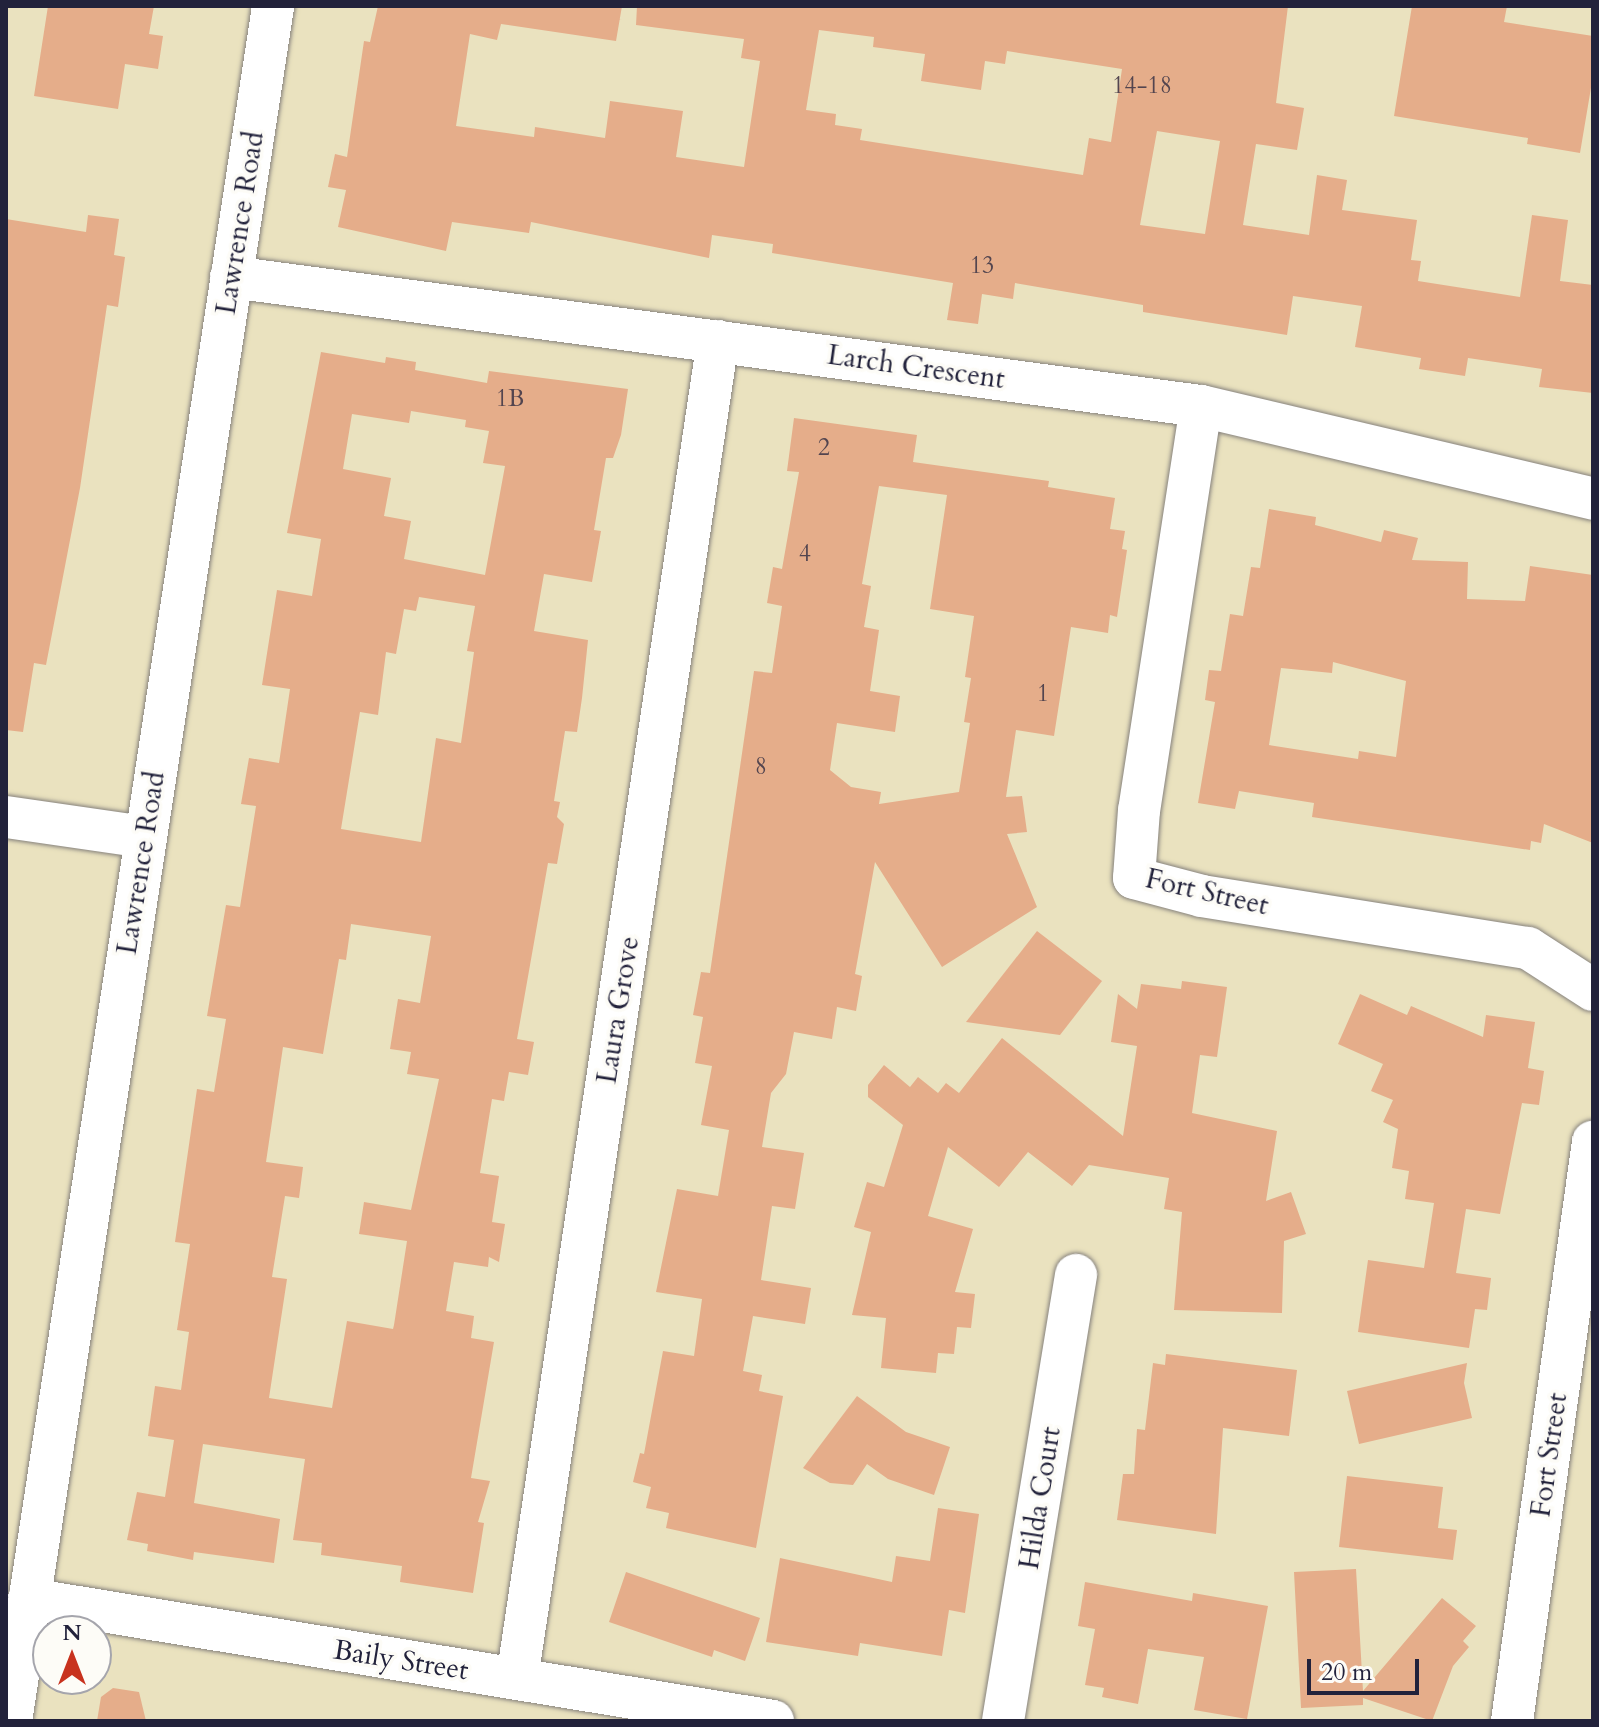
<!DOCTYPE html>
<style>
body{margin:0}
#map{position:relative;width:1599px;height:1727px;overflow:hidden;background:#eae2bf;font-family:Cardo,serif}
div>[style]{position:absolute}
.building>*{inset:0;background:#e5ad8a}
.roads{filter:drop-shadow(0 0 2px #86827d) drop-shadow(0 0 2px #86827d)}
.street>*{height:42px;margin:-21px;padding:0 21px;transform-origin:21px;border-radius:21px;background:#fff}
span{translate:-50% -50%;white-space:nowrap;text-align:center;line-height:1.15;-webkit-text-stroke:7px #fdfcf7;paint-order:stroke}
.number-label{font-size:24px;color:#53454f}
.number-label span{-webkit-text-stroke-width:0}
.street-label{font-size:28px;color:#22223b}
.frame{position:absolute;inset:0;border:8px solid #22223b;pointer-events:none}
.north{position:absolute;left:32px;top:1615px;width:80px;height:80px;box-sizing:border-box;background:#fdfcf7;border:2px solid #a5a5ac;border-radius:50%;rotate:0deg;font-size:22px;font-weight:700;line-height:32px;text-align:center;color:#22223b}
.north::after{content:'';display:block;margin:auto;width:28px;height:36px;background:#c8321e;clip-path:polygon(50% 0,100% 100%,50% 72%,0 100%)}
.scale{position:absolute;left:1307px;top:1659px;width:112px;height:36px;box-sizing:border-box;border:4px solid #22223b;border-top:0;padding-left:10px;font-size:24px;line-height:28px;white-space:nowrap;color:#22223b;-webkit-text-stroke:6px #fdfcf7;paint-order:stroke}
</style>
<div id="map">
<div class="building">
<div style="clip-path:polygon(48px 6px,154px 6px,149px 34px,163px 36px,158px 69px,125px 64px,118px 109px,34px 96px)"></div>
<div style="clip-path:polygon(evenodd,378px 6px,622px 6px,616px 41px,501px 24px,497px 40px,470px 34px,456px 126px,534px 137px,535px 127px,605px 138px,610px 101px,683px 111px,676px 157px,744px 167px,760px 61px,741px 58px,744px 39px,636px 25px,637px 6px,1288px 6px,1276px 103px,1304px 108px,1297px 150px,1256px 144px,1243px 225px,1309px 235px,1317px 175px,1347px 180px,1342px 210px,1417px 220px,1411px 260px,1421px 261px,1418px 281px,1520px 297px,1532px 215px,1568px 220px,1560px 281px,1593px 285px,1593px 393px,1539px 387px,1542px 369px,1468px 358px,1465px 376px,1419px 369px,1421px 358px,1355px 347px,1362px 306px,1293px 296px,1287px 335px,1143px 312px,1143px 305px,1015px 283px,1013px 299px,982px 294px,978px 324px,947px 320px,953px 283px,772px 253px,773px 244px,712px 235px,709px 258px,531px 222px,529px 233px,452px 222px,446px 251px,338px 227px,346px 190px,328px 187px,335px 154px,347px 157px,364px 41px,370px 42px,378px 6px,819px 30px,874px 37px,873px 47px,925px 54px,921px 81px,981px 90px,985px 61px,1005px 64px,1007px 51px,1122px 69px,1111px 142px,1089px 138px,1083px 175px,860px 140px,862px 129px,835px 125px,836px 114px,806px 110px,819px 30px,378px 6px,1157px 131px,1220px 141px,1205px 234px,1140px 225px,1157px 131px)"></div>
<div style="clip-path:polygon(1412px 6px,1507px 6px,1504px 22px,1593px 36px,1593px 76px,1580px 153px,1527px 144px,1528px 138px,1394px 116px)"></div>
<div style="clip-path:polygon(88px 215px,119px 219px,114px 255px,125px 257px,118px 307px,107px 305px,80px 488px,46px 665px,34px 663px,23px 732px,6px 730px,6px 219px,86px 232px)"></div>
<div style="clip-path:polygon(evenodd,321px 352px,385px 363px,386px 357px,416px 362px,415px 370px,487px 383px,489px 371px,628px 389px,621px 435px,613px 458px,606px 458px,594px 530px,601px 531px,592px 582px,544px 574px,534px 631px,588px 640px,582px 698px,577px 732px,565px 731px,554px 801px,560px 802px,557px 817px,564px 824px,557px 864px,548px 863px,517px 1039px,534px 1042px,528px 1075px,509px 1072px,504px 1101px,492px 1099px,480px 1173px,499px 1176px,492px 1222px,505px 1224px,499px 1262px,489px 1257px,488px 1267px,454px 1262px,446px 1311px,474px 1316px,471px 1338px,494px 1342px,471px 1478px,490px 1481px,478px 1522px,484px 1523px,473px 1593px,400px 1582px,402px 1566px,321px 1555px,322px 1543px,293px 1540px,305px 1459px,203px 1444px,194px 1503px,280px 1519px,274px 1563px,194px 1552px,193px 1560px,147px 1551px,148px 1544px,127px 1540px,137px 1492px,165px 1497px,174px 1440px,148px 1436px,155px 1386px,181px 1390px,189px 1332px,177px 1330px,190px 1244px,175px 1242px,197px 1089px,214px 1092px,226px 1019px,207px 1016px,226px 905px,240px 907px,256px 806px,241px 804px,249px 758px,279px 763px,290px 689px,262px 685px,277px 590px,312px 596px,321px 539px,287px 533px,321px 352px,411px 411px,466px 420px,465px 427px,489px 431px,483px 463px,505px 466px,485px 575px,404px 559px,411px 521px,384px 516px,391px 478px,343px 469px,352px 414px,409px 423px,411px 411px,321px 352px,419px 597px,475px 606px,467px 651px,474px 652px,461px 743px,436px 738px,421px 842px,341px 829px,360px 712px,378px 715px,386px 652px,396px 654px,404px 609px,416px 611px,419px 597px,321px 352px,351px 924px,431px 936px,420px 1003px,398px 999px,390px 1049px,411px 1052px,407px 1074px,439px 1079px,411px 1210px,364px 1202px,359px 1234px,407px 1241px,394px 1325px,393px 1329px,347px 1321px,332px 1408px,269px 1398px,287px 1279px,272px 1277px,285px 1196px,299px 1198px,303px 1167px,266px 1162px,283px 1047px,323px 1054px,339px 959px,346px 960px,351px 924px)"></div>
<div style="clip-path:polygon(evenodd,794px 418px,917px 435px,913px 462px,1049px 481px,1048px 487px,1115px 498px,1110px 529px,1125px 531px,1122px 549px,1127px 550px,1117px 617px,1110px 615px,1108px 633px,1071px 627px,1054px 736px,1016px 730px,1006px 797px,1022px 796px,1027px 832px,1007px 834px,1037px 907px,942px 967px,875px 862px,855px 974px,862px 976px,856px 1011px,837px 1007px,832px 1039px,794px 1032px,786px 1074px,771px 1093px,762px 1147px,804px 1153px,795px 1209px,772px 1206px,761px 1280px,811px 1288px,805px 1324px,753px 1316px,743px 1371px,762px 1375px,759px 1391px,783px 1396px,756px 1548px,666px 1528px,669px 1513px,646px 1508px,651px 1487px,633px 1482px,640px 1453px,644px 1454px,663px 1351px,694px 1356px,702px 1299px,656px 1292px,677px 1189px,718px 1196px,729px 1130px,701px 1125px,712px 1066px,695px 1063px,703px 1017px,693px 1015px,701px 972px,710px 973px,754px 671px,772px 673px,782px 606px,767px 603px,773px 567px,782px 569px,799px 472px,787px 471px,794px 418px,879px 486px,947px 495px,930px 609px,974px 616px,965px 677px,971px 678px,964px 722px,970px 723px,959px 792px,879px 804px,881px 792px,851px 787px,830px 770px,837px 723px,895px 732px,900px 696px,870px 691px,879px 630px,864px 627px,871px 586px,862px 584px,879px 486px)"></div>
<div style="clip-path:polygon(evenodd,1269px 509px,1316px 517px,1315px 525px,1381px 542px,1384px 530px,1418px 538px,1412px 560px,1468px 562px,1467px 599px,1525px 601px,1530px 566px,1593px 575px,1593px 843px,1544px 824px,1541px 843px,1531px 841px,1530px 850px,1312px 817px,1314px 803px,1239px 791px,1235px 809px,1198px 803px,1215px 702px,1205px 700px,1209px 670px,1221px 671px,1230px 614px,1243px 616px,1251px 567px,1260px 568px,1269px 509px,1333px 662px,1406px 681px,1396px 757px,1359px 751px,1358px 759px,1269px 745px,1281px 668px,1332px 673px,1333px 662px)"></div>
<div style="clip-path:polygon(1037px 931px,1102px 981px,1060px 1035px,966px 1022px)"></div>
<div style="clip-path:polygon(1182px 981px,1227px 987px,1217px 1057px,1200px 1055px,1192px 1113px,1277px 1131px,1266px 1201px,1291px 1192px,1306px 1234px,1284px 1241px,1282px 1313px,1174px 1310px,1182px 1212px,1164px 1209px,1169px 1178px,1089px 1165px,1072px 1186px,1028px 1152px,999px 1187px,948px 1147px,928px 1216px,973px 1229px,955px 1292px,975px 1294px,971px 1328px,957px 1327px,954px 1354px,938px 1353px,936px 1373px,881px 1368px,886px 1318px,852px 1315px,871px 1232px,854px 1227px,867px 1182px,884px 1187px,903px 1125px,868px 1097px,868px 1085px,884px 1065px,910px 1087px,918px 1077px,938px 1093px,946px 1083px,959px 1093px,1002px 1038px,1123px 1136px,1137px 1046px,1111px 1042px,1118px 994px,1137px 1009px,1141px 984px,1181px 989px)"></div>
<div style="clip-path:polygon(1360px 994px,1407px 1015px,1411px 1006px,1483px 1037px,1486px 1015px,1535px 1022px,1528px 1068px,1544px 1071px,1539px 1105px,1522px 1103px,1500px 1214px,1466px 1209px,1456px 1273px,1491px 1278px,1487px 1310px,1475px 1309px,1469px 1348px,1358px 1332px,1368px 1260px,1424px 1268px,1434px 1203px,1405px 1199px,1409px 1171px,1392px 1168px,1398px 1129px,1383px 1122px,1393px 1100px,1371px 1091px,1383px 1064px,1338px 1044px)"></div>
<div style="clip-path:polygon(1166px 1354px,1297px 1370px,1289px 1436px,1223px 1428px,1216px 1534px,1117px 1520px,1123px 1474px,1134px 1474px,1137px 1429px,1145px 1430px,1153px 1363px,1165px 1365px)"></div>
<div style="clip-path:polygon(1467px 1363px,1464px 1383px,1472px 1418px,1359px 1444px,1347px 1391px)"></div>
<div style="clip-path:polygon(857px 1396px,906px 1432px,950px 1447px,934px 1495px,888px 1479px,867px 1464px,853px 1485px,830px 1483px,803px 1468px)"></div>
<div style="clip-path:polygon(1347px 1476px,1443px 1487px,1438px 1528px,1457px 1530px,1453px 1560px,1339px 1547px)"></div>
<div style="clip-path:polygon(938px 1508px,979px 1514px,965px 1613px,949px 1610px,942px 1656px,860px 1643px,858px 1656px,766px 1642px,780px 1558px,892px 1582px,896px 1556px,930px 1561px)"></div>
<div style="clip-path:polygon(1356px 1569px,1363px 1691px,1442px 1598px,1476px 1626px,1463px 1641px,1469px 1647px,1453px 1666px,1432px 1721px,1363px 1698px,1363px 1705px,1301px 1708px,1294px 1572px)"></div>
<div style="clip-path:polygon(626px 1572px,760px 1618px,745px 1661px,714px 1650px,712px 1657px,609px 1622px)"></div>
<div style="clip-path:polygon(1085px 1582px,1192px 1601px,1193px 1593px,1268px 1606px,1247px 1719px,1194px 1710px,1204px 1657px,1148px 1649px,1138px 1704px,1102px 1697px,1104px 1688px,1085px 1685px,1095px 1629px,1078px 1626px)"></div>
<div style="clip-path:polygon(113px 1688px,139px 1692px,146px 1721px,97px 1721px,101px 1697px)"></div>
</div>
<div class="roads">
<div class="street">
<div style="left:231px;top:277px;width:979px;rotate:7.58deg"></div>
<div style="left:1201px;top:406px;width:403px;rotate:13.3deg"></div>
<div style="left:1201px;top:406px;width:409px;rotate:98.7deg"></div>
<div style="left:1139px;top:810px;width:68px;rotate:94.2deg"></div>
<div style="left:1134px;top:878px;width:70px;rotate:14.8deg"></div>
<div style="left:1202px;top:896px;width:330px;rotate:9.1deg"></div>
<div style="left:1528px;top:948px;width:77px;rotate:32.9deg"></div>
<div style="left:6px;top:817px;width:140px;rotate:8.2deg"></div>
<div style="left:29px;top:1599px;width:754px;rotate:9.31deg"></div>
<div style="left:517px;top:1679px;width:1353px;rotate:-81.46deg"></div>
<div style="left:11px;top:1721px;width:1735px;rotate:-81.31deg"></div>
<div style="left:1003px;top:1721px;width:452px;rotate:-80.7deg"></div>
<div style="left:1512px;top:1721px;width:585px;rotate:-82.04deg"></div>
</div>
</div>
<div class="number-label">
<span style="left:1142px;top:86px">14-18</span>
<span style="left:982px;top:266px">13</span>
<span style="left:510px;top:399px">1B</span>
<span style="left:824px;top:448px">2</span>
<span style="left:805px;top:554px">4</span>
<span style="left:1043px;top:694px">1</span>
<span style="left:761px;top:767px">8</span>
</div>
<div class="street-label">
<span style="left:240px;top:223px;rotate:-81deg">Lawrence Road</span>
<span style="left:916px;top:367px;rotate:8deg">Larch Crescent</span>
<span style="left:141px;top:863px;rotate:-81deg">Lawrence Road</span>
<span style="left:1207px;top:892px;rotate:13deg">Fort Street</span>
<span style="left:618px;top:1010px;rotate:-81deg">Laura Grove</span>
<span style="left:1549px;top:1455px;rotate:-82deg">Fort Street</span>
<span style="left:1040px;top:1498px;rotate:-81deg">Hilda Court</span>
<span style="left:401px;top:1660px;rotate:9deg">Baily Street</span>
</div>
<div class="frame"></div>
<div class="north">N</div>
<div class="scale">20 m</div>
</div>
